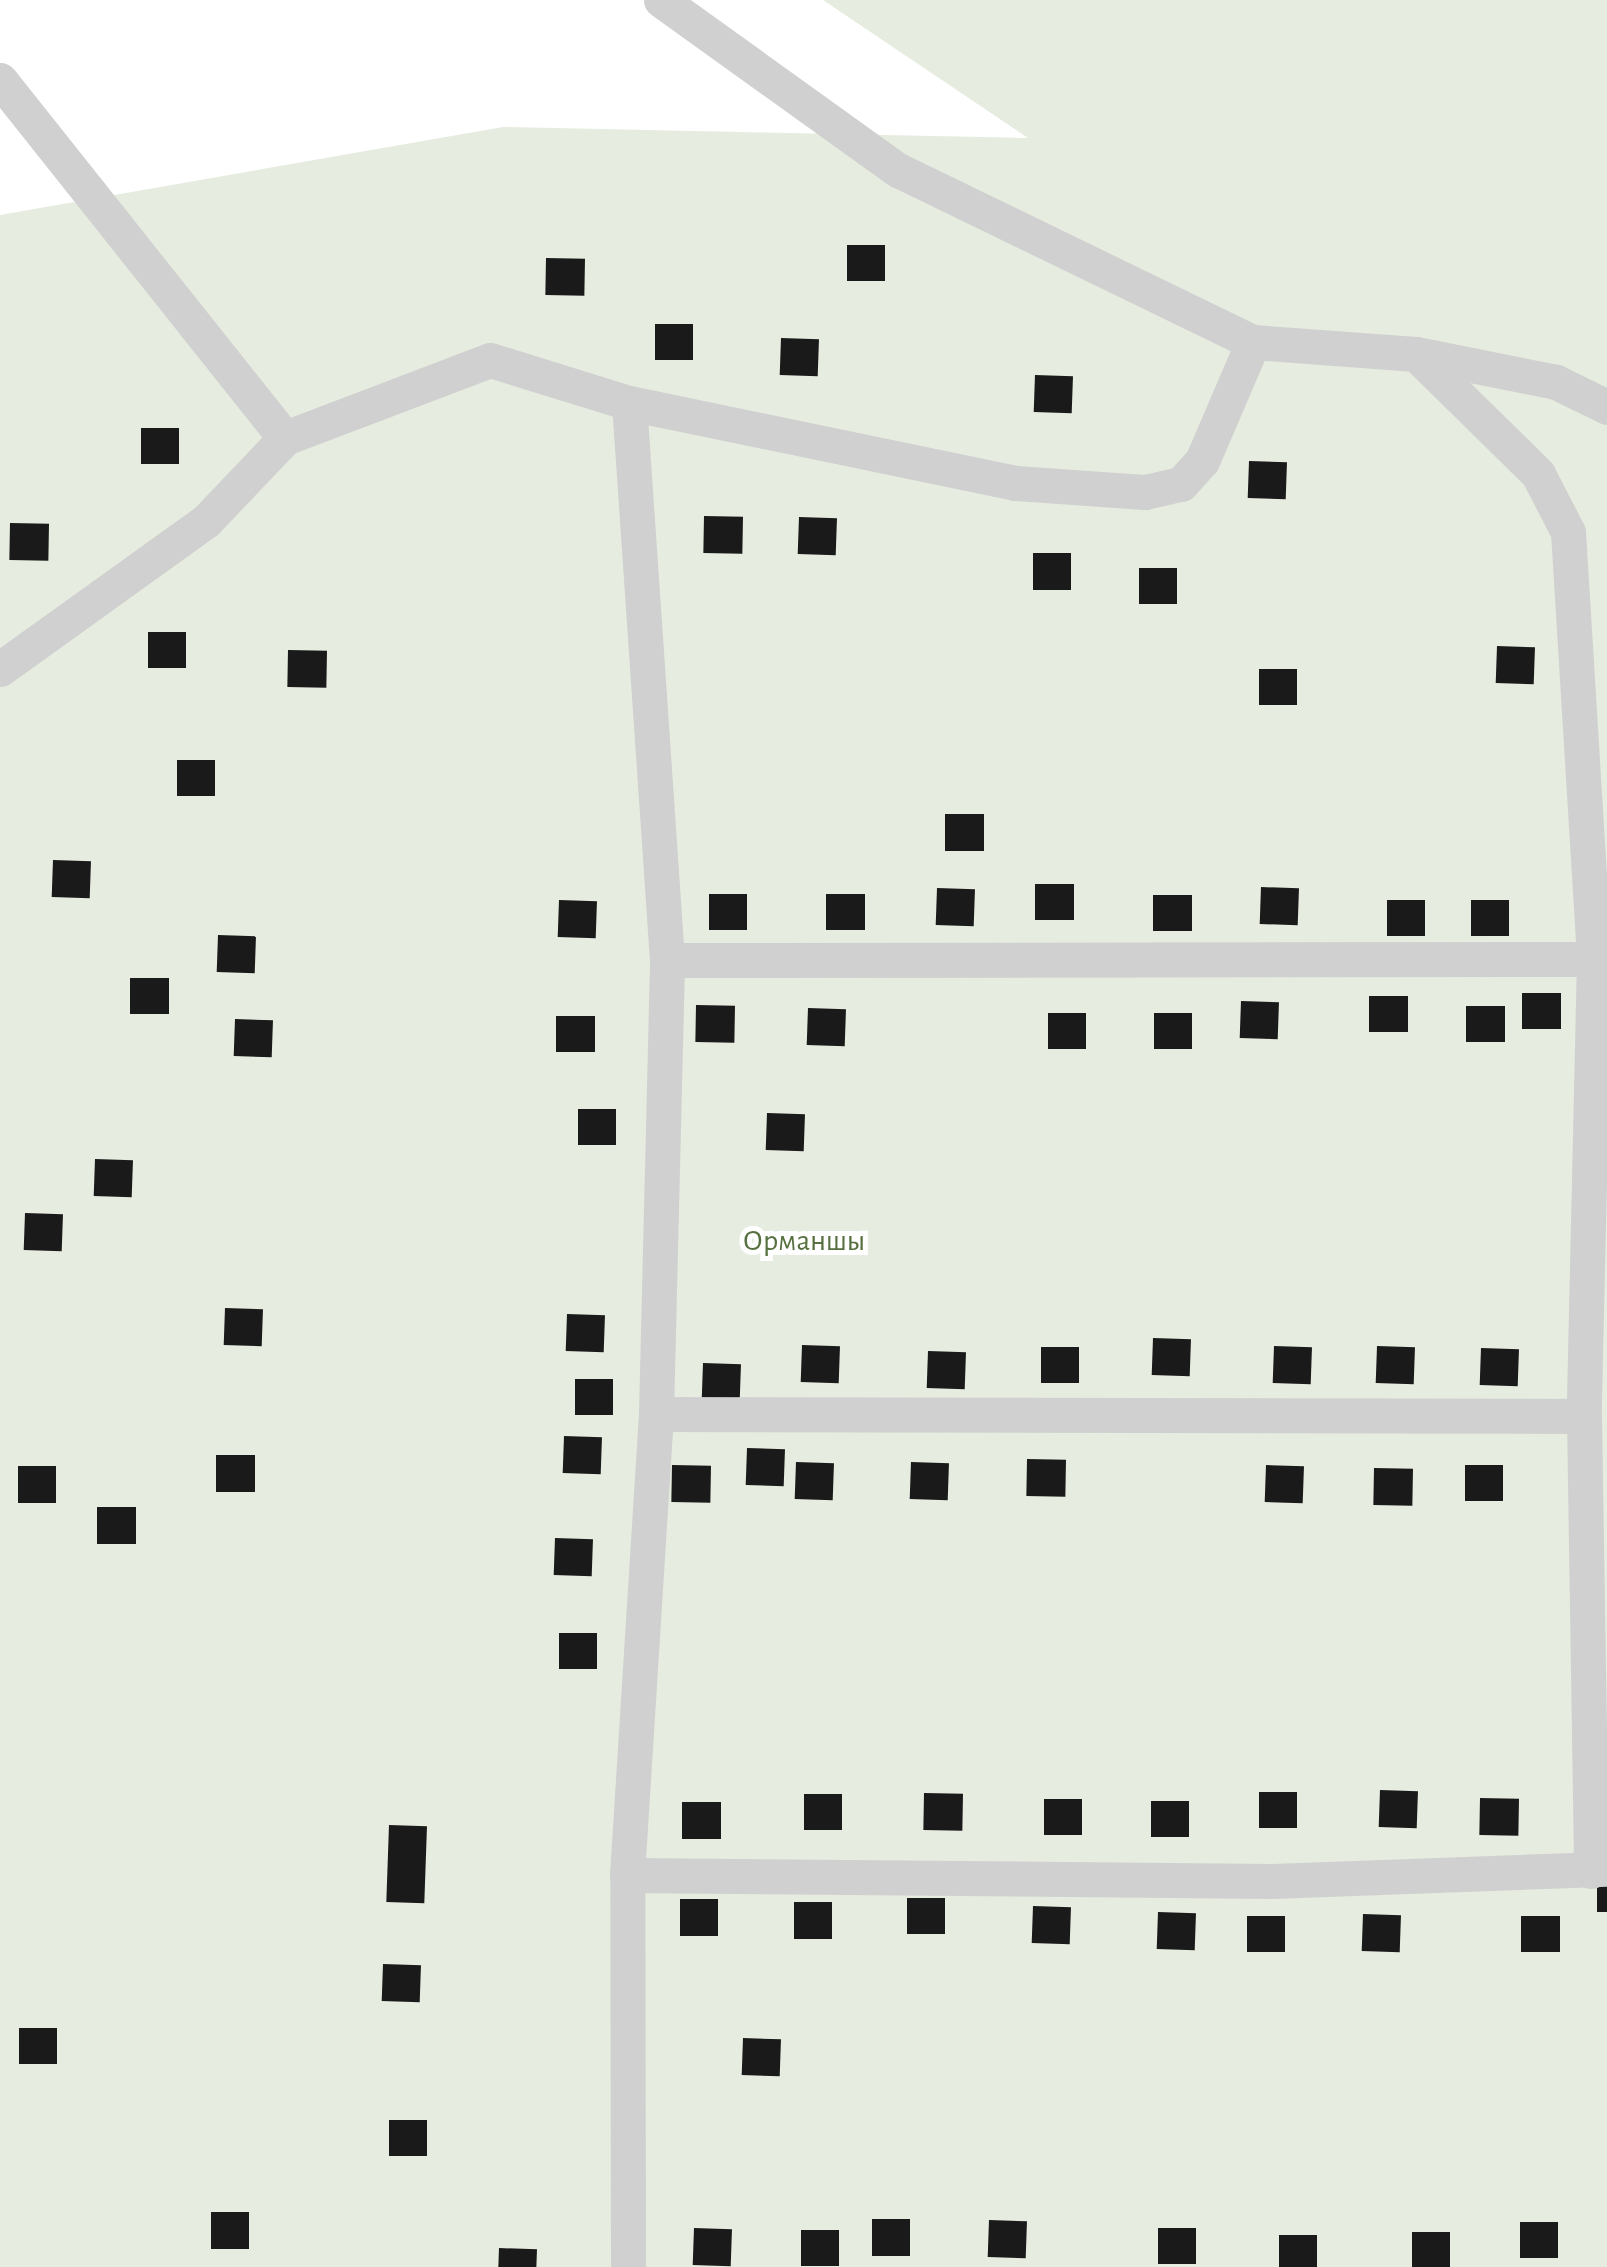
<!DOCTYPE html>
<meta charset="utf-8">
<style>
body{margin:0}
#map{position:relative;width:1607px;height:2267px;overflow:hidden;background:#fff;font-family:"Alegreya Sans",sans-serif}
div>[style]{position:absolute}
.green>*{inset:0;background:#e6ecdf}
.building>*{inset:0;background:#1a1a1a;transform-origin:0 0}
.minor>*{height:35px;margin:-17.5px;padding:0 17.5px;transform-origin:17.5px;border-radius:17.5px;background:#d0d0d0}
span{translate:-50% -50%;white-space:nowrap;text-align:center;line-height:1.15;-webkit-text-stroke:10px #fff;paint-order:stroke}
.park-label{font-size:30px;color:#56703f}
</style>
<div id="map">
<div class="green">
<div style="clip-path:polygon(823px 0,1607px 0,1607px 2267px,0 2267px,0 215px,503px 127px,1028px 138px)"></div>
</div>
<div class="building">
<div style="left:847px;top:245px;width:38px;height:36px"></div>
<div style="left:546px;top:258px;width:39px;height:37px;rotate:1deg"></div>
<div style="left:655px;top:324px;width:38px;height:36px"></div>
<div style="left:781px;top:338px;width:38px;height:37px;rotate:2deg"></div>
<div style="left:1035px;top:375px;width:38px;height:37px;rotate:2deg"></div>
<div style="left:141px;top:428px;width:38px;height:36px"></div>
<div style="left:1249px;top:461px;width:38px;height:37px;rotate:2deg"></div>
<div style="left:704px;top:516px;width:39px;height:37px;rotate:1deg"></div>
<div style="left:799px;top:517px;width:38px;height:37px;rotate:2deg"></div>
<div style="left:10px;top:523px;width:39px;height:37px;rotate:1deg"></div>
<div style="left:1033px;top:553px;width:38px;height:37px"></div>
<div style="left:1139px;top:568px;width:38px;height:36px"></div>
<div style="left:148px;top:632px;width:38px;height:36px"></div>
<div style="left:1497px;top:646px;width:38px;height:37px;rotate:2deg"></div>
<div style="left:288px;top:650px;width:39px;height:37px;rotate:1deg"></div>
<div style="left:1259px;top:669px;width:38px;height:36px"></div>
<div style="left:177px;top:760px;width:38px;height:36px"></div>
<div style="left:945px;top:814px;width:39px;height:37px"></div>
<div style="left:53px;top:860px;width:38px;height:37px;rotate:2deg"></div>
<div style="left:1035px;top:884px;width:39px;height:36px"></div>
<div style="left:1261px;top:887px;width:38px;height:37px;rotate:2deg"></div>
<div style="left:937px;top:888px;width:38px;height:37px;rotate:2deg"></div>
<div style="left:709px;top:894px;width:38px;height:36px"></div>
<div style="left:826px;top:894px;width:39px;height:36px"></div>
<div style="left:1153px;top:895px;width:39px;height:36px"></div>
<div style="left:559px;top:900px;width:38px;height:37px;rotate:2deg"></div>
<div style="left:1387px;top:900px;width:38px;height:36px"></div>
<div style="left:1471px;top:900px;width:38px;height:36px"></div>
<div style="left:218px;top:935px;width:38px;height:37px;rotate:2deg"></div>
<div style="left:130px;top:978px;width:39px;height:36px"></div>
<div style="left:1522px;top:993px;width:39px;height:36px"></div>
<div style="left:1369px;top:996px;width:39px;height:36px"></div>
<div style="left:1241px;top:1001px;width:38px;height:37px;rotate:2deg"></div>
<div style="left:696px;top:1005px;width:39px;height:37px;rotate:1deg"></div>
<div style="left:1466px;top:1006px;width:39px;height:36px"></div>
<div style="left:808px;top:1008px;width:38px;height:37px;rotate:2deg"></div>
<div style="left:1048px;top:1013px;width:38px;height:36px"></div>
<div style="left:1154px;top:1013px;width:38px;height:36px"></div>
<div style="left:556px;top:1016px;width:39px;height:36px"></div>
<div style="left:235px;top:1019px;width:38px;height:37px;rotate:2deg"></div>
<div style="left:578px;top:1109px;width:38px;height:36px"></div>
<div style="left:767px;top:1113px;width:38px;height:37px;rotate:2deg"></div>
<div style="left:95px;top:1159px;width:38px;height:37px;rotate:2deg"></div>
<div style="left:25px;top:1213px;width:38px;height:37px;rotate:2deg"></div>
<div style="left:225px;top:1308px;width:38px;height:37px;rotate:2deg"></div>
<div style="left:567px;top:1314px;width:38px;height:37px;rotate:2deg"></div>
<div style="left:1153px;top:1338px;width:38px;height:37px;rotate:2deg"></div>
<div style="left:802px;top:1345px;width:38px;height:37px;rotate:2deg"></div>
<div style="left:1274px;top:1346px;width:38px;height:37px;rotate:2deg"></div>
<div style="left:1377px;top:1346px;width:38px;height:37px;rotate:2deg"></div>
<div style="left:1041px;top:1347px;width:38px;height:36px"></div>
<div style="left:1481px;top:1348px;width:38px;height:37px;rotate:2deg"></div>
<div style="left:928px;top:1351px;width:38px;height:37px;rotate:2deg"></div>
<div style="left:703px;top:1363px;width:38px;height:37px;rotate:2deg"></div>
<div style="left:575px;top:1379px;width:38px;height:36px"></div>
<div style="left:564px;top:1436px;width:38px;height:37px;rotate:2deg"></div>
<div style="left:747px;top:1448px;width:38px;height:37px;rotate:2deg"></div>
<div style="left:216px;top:1455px;width:39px;height:37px"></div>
<div style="left:1027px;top:1459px;width:39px;height:37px;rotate:1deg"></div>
<div style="left:796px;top:1462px;width:38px;height:37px;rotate:2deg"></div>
<div style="left:911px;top:1462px;width:38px;height:37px;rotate:2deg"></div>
<div style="left:672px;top:1465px;width:39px;height:37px;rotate:1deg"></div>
<div style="left:1266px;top:1465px;width:38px;height:37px;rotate:2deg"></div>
<div style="left:1465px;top:1465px;width:38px;height:36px"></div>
<div style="left:18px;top:1466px;width:38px;height:37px"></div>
<div style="left:1374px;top:1468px;width:39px;height:37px;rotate:1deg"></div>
<div style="left:97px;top:1507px;width:39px;height:37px"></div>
<div style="left:555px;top:1538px;width:38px;height:37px;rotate:2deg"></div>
<div style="left:559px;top:1633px;width:38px;height:36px"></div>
<div style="left:1380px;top:1790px;width:38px;height:37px;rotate:2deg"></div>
<div style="left:1259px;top:1792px;width:38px;height:36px"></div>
<div style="left:924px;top:1793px;width:39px;height:37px;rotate:1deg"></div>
<div style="left:804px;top:1794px;width:38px;height:36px"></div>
<div style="left:1480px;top:1798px;width:39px;height:37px;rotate:1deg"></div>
<div style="left:1044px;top:1799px;width:38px;height:36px"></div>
<div style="left:1151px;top:1801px;width:38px;height:36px"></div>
<div style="left:682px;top:1802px;width:39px;height:37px"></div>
<div style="left:389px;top:1825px;width:38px;height:77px;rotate:2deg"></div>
<div style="left:1597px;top:1876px;width:10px;height:36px"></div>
<div style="left:907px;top:1898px;width:38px;height:36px"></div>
<div style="left:680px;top:1899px;width:38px;height:37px"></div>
<div style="left:794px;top:1902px;width:38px;height:37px"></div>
<div style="left:1033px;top:1906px;width:38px;height:37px;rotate:2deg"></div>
<div style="left:1158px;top:1912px;width:38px;height:37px;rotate:2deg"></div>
<div style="left:1363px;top:1914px;width:38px;height:37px;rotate:2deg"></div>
<div style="left:1247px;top:1916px;width:38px;height:36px"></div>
<div style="left:1521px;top:1916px;width:39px;height:36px"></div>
<div style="left:383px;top:1964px;width:38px;height:37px;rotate:2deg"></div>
<div style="left:19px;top:2028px;width:38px;height:36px"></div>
<div style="left:743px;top:2038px;width:38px;height:37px;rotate:2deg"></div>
<div style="left:389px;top:2120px;width:38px;height:36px"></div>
<div style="left:211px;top:2212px;width:38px;height:37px"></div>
<div style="left:872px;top:2219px;width:38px;height:37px"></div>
<div style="left:989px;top:2220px;width:38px;height:37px;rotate:2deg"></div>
<div style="left:1520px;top:2222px;width:38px;height:36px"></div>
<div style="left:694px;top:2228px;width:38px;height:37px;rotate:2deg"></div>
<div style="left:1158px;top:2228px;width:38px;height:36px"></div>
<div style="left:801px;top:2230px;width:38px;height:36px"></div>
<div style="left:1412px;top:2232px;width:38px;height:35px"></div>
<div style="left:1279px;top:2235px;width:38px;height:32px"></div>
<div style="left:499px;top:2248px;width:38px;height:19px;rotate:2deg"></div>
</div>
<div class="minor">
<div style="left:661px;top:0;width:292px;rotate:35.7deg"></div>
<div style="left:898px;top:170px;width:394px;rotate:25.9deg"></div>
<div style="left:1253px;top:342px;width:163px;rotate:4.2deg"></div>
<div style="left:1416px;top:354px;width:143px;rotate:11.3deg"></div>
<div style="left:1556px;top:382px;width:57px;rotate:26.1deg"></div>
<div style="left:0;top:80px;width:458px;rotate:51.5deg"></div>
<div style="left:1416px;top:354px;width:171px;rotate:44.5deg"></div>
<div style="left:1538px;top:474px;width:65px;rotate:62.7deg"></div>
<div style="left:1568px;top:532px;width:428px;rotate:86.5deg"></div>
<div style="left:1594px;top:959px;width:457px;rotate:91.3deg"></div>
<div style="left:1584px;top:1416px;width:455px;rotate:89.1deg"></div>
<div style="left:0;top:669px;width:254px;rotate:-35.7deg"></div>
<div style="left:206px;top:521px;width:115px;rotate:-46.4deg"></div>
<div style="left:285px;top:438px;width:219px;rotate:-20.8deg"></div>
<div style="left:490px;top:360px;width:145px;rotate:17.2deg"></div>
<div style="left:629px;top:403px;width:394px;rotate:11.7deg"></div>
<div style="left:1015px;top:483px;width:130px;rotate:4deg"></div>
<div style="left:1145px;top:492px;width:37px;rotate:-13deg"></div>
<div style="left:1181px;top:484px;width:31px;rotate:-48deg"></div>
<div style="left:1202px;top:461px;width:129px;rotate:-66.8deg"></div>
<div style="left:667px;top:960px;width:927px;rotate:-0.06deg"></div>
<div style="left:656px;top:1414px;width:928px;rotate:0.12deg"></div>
<div style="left:627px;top:1875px;width:645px;rotate:0.53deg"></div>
<div style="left:1272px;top:1881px;width:335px;rotate:-2.1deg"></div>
<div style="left:628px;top:2267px;width:392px;rotate:-90.1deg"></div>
<div style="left:627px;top:1875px;width:462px;rotate:-86.4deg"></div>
<div style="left:656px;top:1414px;width:454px;rotate:-88.6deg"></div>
<div style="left:667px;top:960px;width:558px;rotate:-93.9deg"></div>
</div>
<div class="park-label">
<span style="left:804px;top:1241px">Орманшы</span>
</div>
</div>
